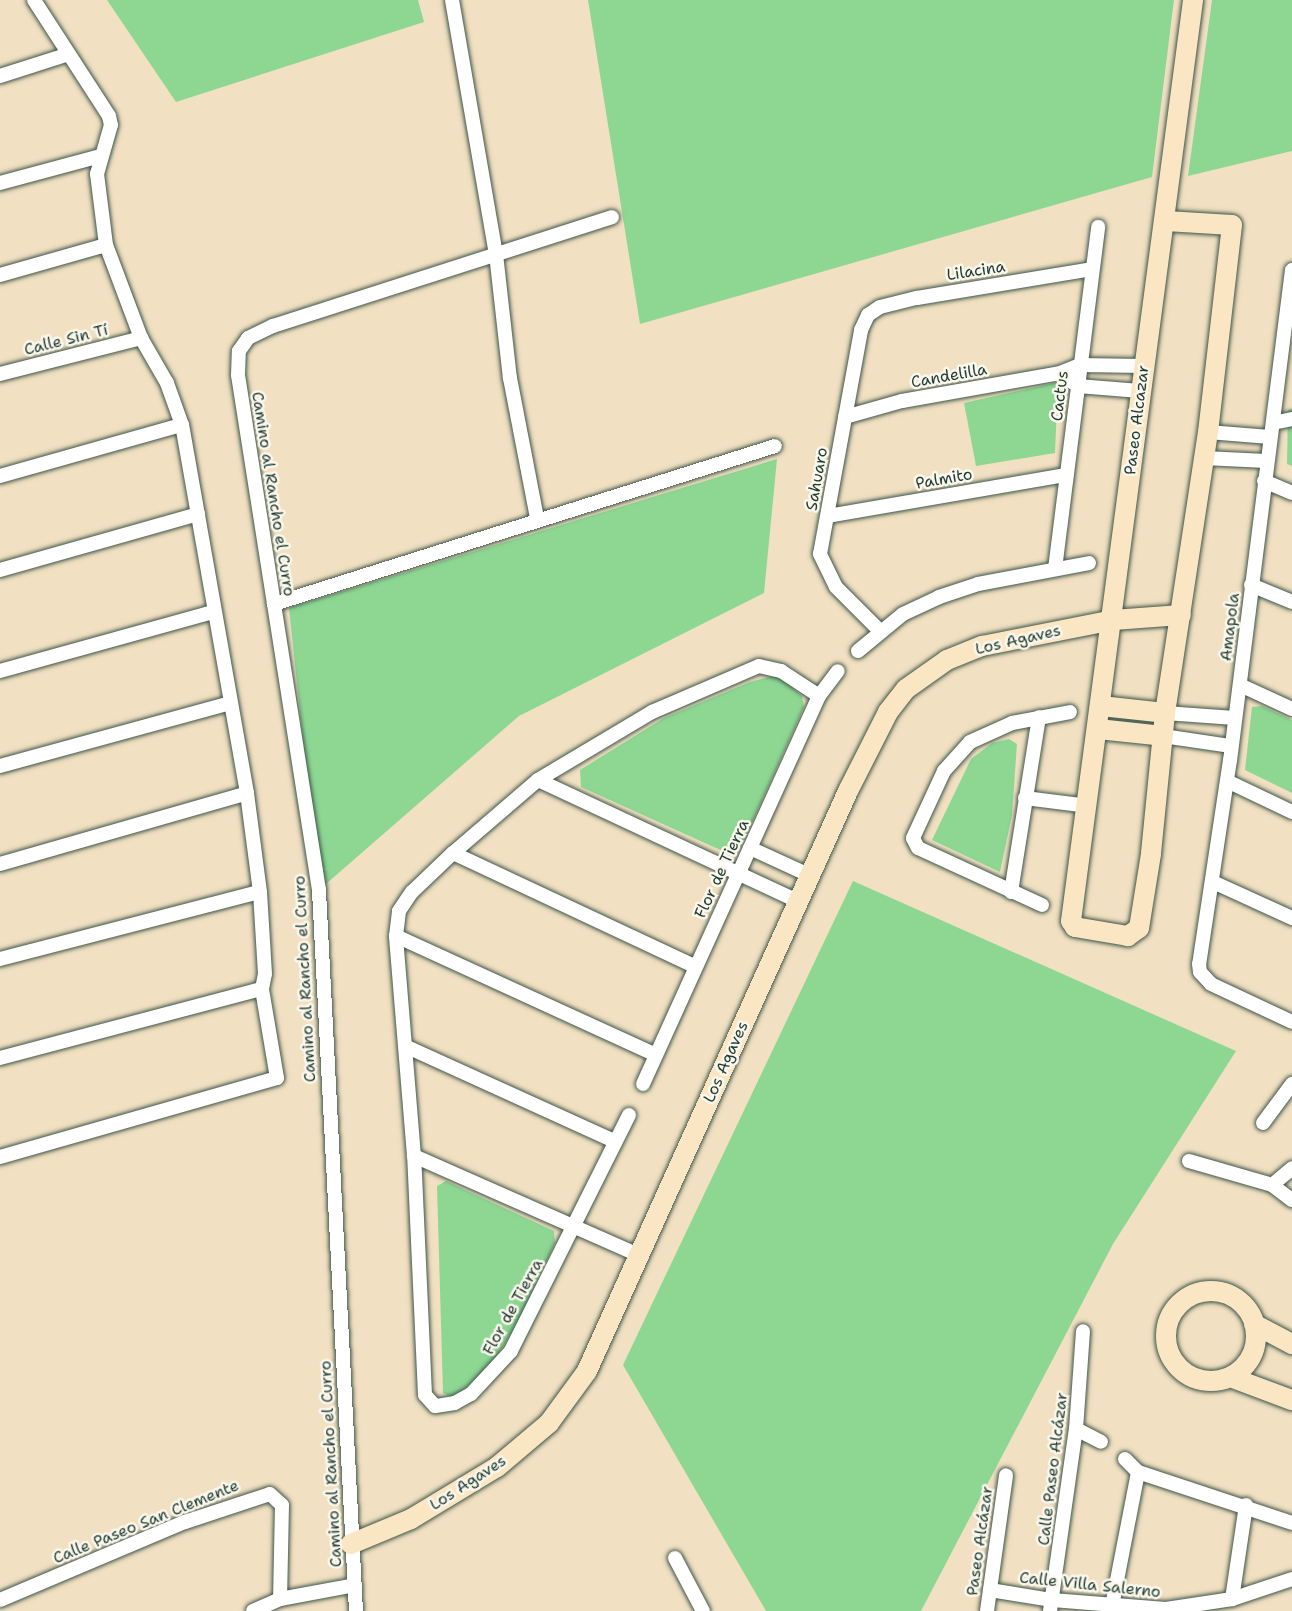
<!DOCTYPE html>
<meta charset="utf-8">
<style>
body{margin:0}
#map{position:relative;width:1292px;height:1611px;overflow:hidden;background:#f1e0c1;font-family:"Shantell Sans",sans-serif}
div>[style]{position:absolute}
.green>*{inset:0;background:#8dd793}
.roads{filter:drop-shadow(0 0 2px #3e5549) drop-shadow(0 0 2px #3e5549)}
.street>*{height:14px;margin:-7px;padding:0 7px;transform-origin:7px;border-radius:7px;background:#fff}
.secondary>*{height:20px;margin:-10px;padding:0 10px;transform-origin:10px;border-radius:10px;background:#fbe6c3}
.secondary>.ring{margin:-10px;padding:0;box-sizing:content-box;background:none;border:20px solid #fbe6c3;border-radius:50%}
span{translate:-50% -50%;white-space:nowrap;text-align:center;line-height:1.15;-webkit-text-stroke:5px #fbf7ec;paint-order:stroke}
.street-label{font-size:16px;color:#1f3d34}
</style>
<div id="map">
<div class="green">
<div style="clip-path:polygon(107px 0,418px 0,424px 22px,176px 102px)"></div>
<div style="clip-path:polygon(588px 0,1174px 0,1152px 177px,640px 324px)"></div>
<div style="clip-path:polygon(1212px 0,1292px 0,1292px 151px,1188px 176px)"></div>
<div style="clip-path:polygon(1058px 382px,1055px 453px,976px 466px,964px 403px)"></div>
<div style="clip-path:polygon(1292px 409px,1292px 466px,1287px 464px,1288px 410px)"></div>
<div style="clip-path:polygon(777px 459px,764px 593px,519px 716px,319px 890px,289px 608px)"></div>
<div style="clip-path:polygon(777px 675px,802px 696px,804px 707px,741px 847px,727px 853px,581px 787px,580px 770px,664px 718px,750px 682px)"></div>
<div style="clip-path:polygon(1262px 706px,1292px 720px,1292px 793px,1245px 770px,1252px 707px)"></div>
<div style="clip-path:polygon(1009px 739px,1017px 744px,1012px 815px,1000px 872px,932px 840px,971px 759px,992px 743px)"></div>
<div style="clip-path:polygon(853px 881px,1236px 1051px,1113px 1244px,921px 1611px,766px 1611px,623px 1365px)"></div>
<div style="clip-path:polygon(446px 1181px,554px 1231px,555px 1243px,515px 1328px,488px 1369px,453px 1398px,443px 1393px,437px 1186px)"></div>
</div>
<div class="roads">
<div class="street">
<div style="left:452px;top:0;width:258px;rotate:80.2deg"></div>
<div style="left:496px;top:254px;width:125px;rotate:83.6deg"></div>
<div style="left:510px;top:378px;width:143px;rotate:79.1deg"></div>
<div style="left:0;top:76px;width:72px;rotate:-17.7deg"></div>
<div style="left:0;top:183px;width:105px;rotate:-15deg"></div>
<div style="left:1292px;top:270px;width:494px;rotate:97.2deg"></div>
<div style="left:1230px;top:760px;width:206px;rotate:98.6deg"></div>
<div style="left:1199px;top:964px;width:8px;rotate:83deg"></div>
<div style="left:1200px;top:972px;width:16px;rotate:47deg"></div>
<div style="left:1211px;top:984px;width:89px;rotate:25.1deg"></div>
<div style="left:0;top:275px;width:110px;rotate:-15.8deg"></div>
<div style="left:0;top:374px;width:146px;rotate:-14.3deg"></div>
<div style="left:1072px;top:382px;width:7px;rotate:34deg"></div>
<div style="left:1078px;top:386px;width:62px;rotate:4.6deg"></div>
<div style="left:845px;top:417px;width:59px;rotate:-15.7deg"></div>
<div style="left:902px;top:401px;width:160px;rotate:-10deg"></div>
<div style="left:1060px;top:373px;width:22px;rotate:-22deg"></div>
<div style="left:1080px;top:365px;width:63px;rotate:0.9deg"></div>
<div style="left:1273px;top:423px;width:19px;rotate:-12deg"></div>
<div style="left:1208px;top:432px;width:62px;rotate:4.6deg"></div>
<div style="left:1204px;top:458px;width:62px;rotate:2.8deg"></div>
<div style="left:0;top:476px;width:189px;rotate:-15.7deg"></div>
<div style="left:1264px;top:481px;width:30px;rotate:23deg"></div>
<div style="left:828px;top:516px;width:242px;rotate:-9.8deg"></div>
<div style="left:1055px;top:569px;width:345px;rotate:-82.8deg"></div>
<div style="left:0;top:570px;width:206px;rotate:-15.8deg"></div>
<div style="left:1251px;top:585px;width:44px;rotate:22.5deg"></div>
<div style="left:274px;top:604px;width:525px;rotate:-17.5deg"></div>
<div style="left:879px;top:630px;width:61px;rotate:-135deg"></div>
<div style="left:836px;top:587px;width:37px;rotate:-116deg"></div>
<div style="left:820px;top:554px;width:228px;rotate:-79.6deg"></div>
<div style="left:861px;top:330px;width:17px;rotate:-65deg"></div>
<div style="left:868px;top:315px;width:14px;rotate:-34deg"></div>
<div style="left:880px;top:307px;width:38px;rotate:-14deg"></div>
<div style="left:917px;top:298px;width:177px;rotate:-9.4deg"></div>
<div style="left:858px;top:651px;width:58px;rotate:-39.4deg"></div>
<div style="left:903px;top:614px;width:40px;rotate:-25deg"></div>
<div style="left:939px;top:597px;width:41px;rotate:-18.4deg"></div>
<div style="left:978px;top:584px;width:113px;rotate:-10.7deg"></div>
<div style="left:0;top:671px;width:221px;rotate:-15.5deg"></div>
<div style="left:1240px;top:685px;width:57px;rotate:24.8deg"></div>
<div style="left:1165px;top:713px;width:70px;rotate:4.1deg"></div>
<div style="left:1163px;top:736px;width:69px;rotate:8.4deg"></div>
<div style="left:0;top:766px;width:239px;rotate:-15.3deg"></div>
<div style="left:538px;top:780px;width:286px;rotate:25deg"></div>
<div style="left:1227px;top:781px;width:72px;rotate:25.5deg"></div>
<div style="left:1025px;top:798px;width:64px;rotate:7.2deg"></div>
<div style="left:750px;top:848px;width:65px;rotate:24.6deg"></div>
<div style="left:453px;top:853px;width:266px;rotate:25.1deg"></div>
<div style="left:0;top:864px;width:257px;rotate:-16deg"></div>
<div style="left:247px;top:793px;width:374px;rotate:-100deg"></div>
<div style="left:182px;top:425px;width:45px;rotate:-109.7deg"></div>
<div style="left:167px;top:383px;width:52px;rotate:-120deg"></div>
<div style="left:141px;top:338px;width:99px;rotate:-110.6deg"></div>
<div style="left:106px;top:245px;width:72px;rotate:-97.2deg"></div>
<div style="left:97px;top:174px;width:51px;rotate:-74.1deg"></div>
<div style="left:111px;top:125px;width:9px;rotate:-103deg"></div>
<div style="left:109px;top:116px;width:138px;rotate:-122.9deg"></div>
<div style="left:1213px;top:882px;width:87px;rotate:24.5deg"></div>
<div style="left:1011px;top:892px;width:177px;rotate:-80.9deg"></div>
<div style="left:1042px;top:905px;width:136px;rotate:-155.3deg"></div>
<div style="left:918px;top:848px;width:11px;rotate:-117deg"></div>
<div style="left:913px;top:838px;width:74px;rotate:-65.2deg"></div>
<div style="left:944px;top:771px;width:39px;rotate:-48deg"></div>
<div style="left:970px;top:742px;width:46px;rotate:-24.3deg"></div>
<div style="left:1012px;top:723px;width:59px;rotate:-10.7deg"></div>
<div style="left:396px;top:936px;width:284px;rotate:24.6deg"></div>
<div style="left:0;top:959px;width:268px;rotate:-14.5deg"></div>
<div style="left:260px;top:892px;width:100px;rotate:-97.5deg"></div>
<div style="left:405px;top:1046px;width:230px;rotate:24.4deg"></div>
<div style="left:0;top:1058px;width:271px;rotate:-14.8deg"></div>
<div style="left:262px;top:989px;width:15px;rotate:-79deg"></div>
<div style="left:265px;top:974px;width:82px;rotate:-93.5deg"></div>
<div style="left:643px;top:1084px;width:426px;rotate:-65.6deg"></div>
<div style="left:819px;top:696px;width:31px;rotate:-53deg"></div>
<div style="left:629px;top:1115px;width:264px;rotate:116.6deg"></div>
<div style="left:511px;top:1351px;width:59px;rotate:132.9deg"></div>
<div style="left:471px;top:1394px;width:18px;rotate:151deg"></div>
<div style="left:455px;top:1403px;width:20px;rotate:171deg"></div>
<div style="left:435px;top:1406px;width:15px;rotate:-132deg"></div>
<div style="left:425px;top:1395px;width:239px;rotate:-92.6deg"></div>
<div style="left:414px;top:1156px;width:221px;rotate:-94.7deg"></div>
<div style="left:396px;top:936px;width:25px;rotate:-83deg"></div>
<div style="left:399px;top:911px;width:23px;rotate:-56deg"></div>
<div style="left:412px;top:892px;width:57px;rotate:-43.6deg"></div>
<div style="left:453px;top:853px;width:112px;rotate:-40.7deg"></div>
<div style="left:538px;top:780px;width:133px;rotate:-30.8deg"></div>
<div style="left:652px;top:712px;width:116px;rotate:-23.3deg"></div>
<div style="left:759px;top:666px;width:23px;rotate:13deg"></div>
<div style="left:781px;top:671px;width:45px;rotate:33.3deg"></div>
<div style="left:1263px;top:1123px;width:49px;rotate:-53.4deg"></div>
<div style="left:414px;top:1156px;width:248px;rotate:23.8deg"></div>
<div style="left:0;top:1157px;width:288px;rotate:-15.9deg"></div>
<div style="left:277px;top:1078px;width:90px;rotate:-99.6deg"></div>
<div style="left:1189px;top:1161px;width:86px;rotate:16.1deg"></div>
<div style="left:1272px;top:1185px;width:25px;rotate:37deg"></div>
<div style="left:1272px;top:1185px;width:26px;rotate:-40deg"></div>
<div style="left:1076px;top:1429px;width:28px;rotate:27deg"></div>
<div style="left:1125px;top:1459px;width:18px;rotate:45deg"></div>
<div style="left:1138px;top:1472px;width:162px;rotate:18.3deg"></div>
<div style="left:675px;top:1558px;width:60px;rotate:62.2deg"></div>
<div style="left:990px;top:1590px;width:63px;rotate:9.2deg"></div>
<div style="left:1052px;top:1600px;width:114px;rotate:4.5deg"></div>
<div style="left:1166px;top:1609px;width:67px;rotate:-8.6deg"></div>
<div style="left:1232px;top:1599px;width:63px;rotate:-18.4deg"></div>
<div style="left:1232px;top:1599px;width:95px;rotate:-81.5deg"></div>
<div style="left:0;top:1600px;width:201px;rotate:-22.9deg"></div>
<div style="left:185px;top:1522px;width:89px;rotate:-18.2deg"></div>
<div style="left:270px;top:1494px;width:16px;rotate:43deg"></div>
<div style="left:282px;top:1505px;width:94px;rotate:91.2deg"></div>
<div style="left:1112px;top:1606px;width:136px;rotate:-79deg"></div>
<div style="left:253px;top:1611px;width:30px;rotate:-24deg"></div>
<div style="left:280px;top:1599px;width:76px;rotate:-10.6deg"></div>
<div style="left:356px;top:1611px;width:722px;rotate:-92.94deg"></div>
<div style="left:319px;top:890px;width:521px;rotate:-98.94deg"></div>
<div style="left:238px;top:375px;width:24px;rotate:-88deg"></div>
<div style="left:239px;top:351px;width:16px;rotate:-55deg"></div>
<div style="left:248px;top:338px;width:28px;rotate:-26deg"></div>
<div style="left:273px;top:326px;width:356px;rotate:-17.8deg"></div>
<div style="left:987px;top:1611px;width:137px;rotate:-82deg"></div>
<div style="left:1050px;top:1611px;width:184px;rotate:-81.9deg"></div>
<div style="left:1076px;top:1429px;width:98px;rotate:-85.9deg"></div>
</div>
<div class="secondary">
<div style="left:1166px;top:221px;width:66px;rotate:3.5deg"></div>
<div style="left:1232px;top:225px;width:208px;rotate:96.6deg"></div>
<div style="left:1208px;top:432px;width:284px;rotate:98.7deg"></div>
<div style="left:1165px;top:713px;width:142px;rotate:95.7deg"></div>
<div style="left:1151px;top:854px;width:75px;rotate:99.2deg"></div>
<div style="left:1139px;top:928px;width:14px;rotate:144deg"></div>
<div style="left:1128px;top:936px;width:54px;rotate:-170.4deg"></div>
<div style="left:1075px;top:927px;width:7px;rotate:-124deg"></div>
<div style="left:1071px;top:921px;width:929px;rotate:-82.45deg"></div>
<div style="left:1101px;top:706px;width:64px;rotate:6.2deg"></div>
<div style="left:1098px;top:729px;width:65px;rotate:6.1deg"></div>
<div class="ring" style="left:1166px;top:1291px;width:70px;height:70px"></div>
<div style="left:1254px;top:1324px;width:43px;rotate:27.8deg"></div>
<div style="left:1230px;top:1377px;width:66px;rotate:20.4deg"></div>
<div style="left:351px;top:1544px;width:65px;rotate:-22.6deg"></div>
<div style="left:411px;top:1519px;width:100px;rotate:-31.2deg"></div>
<div style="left:497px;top:1467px;width:68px;rotate:-40.2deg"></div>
<div style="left:549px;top:1423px;width:64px;rotate:-53.8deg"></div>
<div style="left:587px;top:1371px;width:636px;rotate:-65.77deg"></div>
<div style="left:848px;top:791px;width:89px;rotate:-63.1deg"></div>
<div style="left:888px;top:712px;width:29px;rotate:-52deg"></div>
<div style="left:906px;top:689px;width:50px;rotate:-35.3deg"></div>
<div style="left:947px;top:660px;width:38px;rotate:-22deg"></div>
<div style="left:982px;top:646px;width:134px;rotate:-11.2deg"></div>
<div style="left:1113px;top:620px;width:68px;rotate:-4.2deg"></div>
</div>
</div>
<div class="street-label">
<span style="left:976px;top:271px;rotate:-9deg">Lilacina</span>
<span style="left:66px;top:340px;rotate:-14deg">Calle Sin Tí</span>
<span style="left:949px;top:376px;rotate:-10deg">Candelilla</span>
<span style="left:1060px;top:396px;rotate:-83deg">Cactus</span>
<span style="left:1137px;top:420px;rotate:-83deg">Paseo Alcazar</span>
<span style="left:817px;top:479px;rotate:-80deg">Sahuaro</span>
<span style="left:944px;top:479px;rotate:-10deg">Palmito</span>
<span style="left:273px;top:494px;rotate:81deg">Camino al Rancho el Curro</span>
<span style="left:1230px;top:627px;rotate:-83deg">Amapola</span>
<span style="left:1018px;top:640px;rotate:-13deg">Los Agaves</span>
<span style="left:722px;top:869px;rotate:-65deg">Flor de Tierra</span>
<span style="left:305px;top:979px;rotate:-93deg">Camino al Rancho el Curro</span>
<span style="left:726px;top:1062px;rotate:-66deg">Los Agaves</span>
<span style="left:513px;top:1307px;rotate:-61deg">Flor de Tierra</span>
<span style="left:331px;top:1464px;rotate:-93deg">Camino al Rancho el Curro</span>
<span style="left:1053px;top:1469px;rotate:-83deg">Calle Paseo Alcázar</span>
<span style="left:468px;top:1483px;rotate:-33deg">Los Agaves</span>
<span style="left:146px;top:1522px;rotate:-22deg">Calle Paseo San Clemente</span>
<span style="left:980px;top:1541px;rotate:-82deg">Paseo Alcázar</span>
<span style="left:1090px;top:1585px;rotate:6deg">Calle Villa Salerno</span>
</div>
</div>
